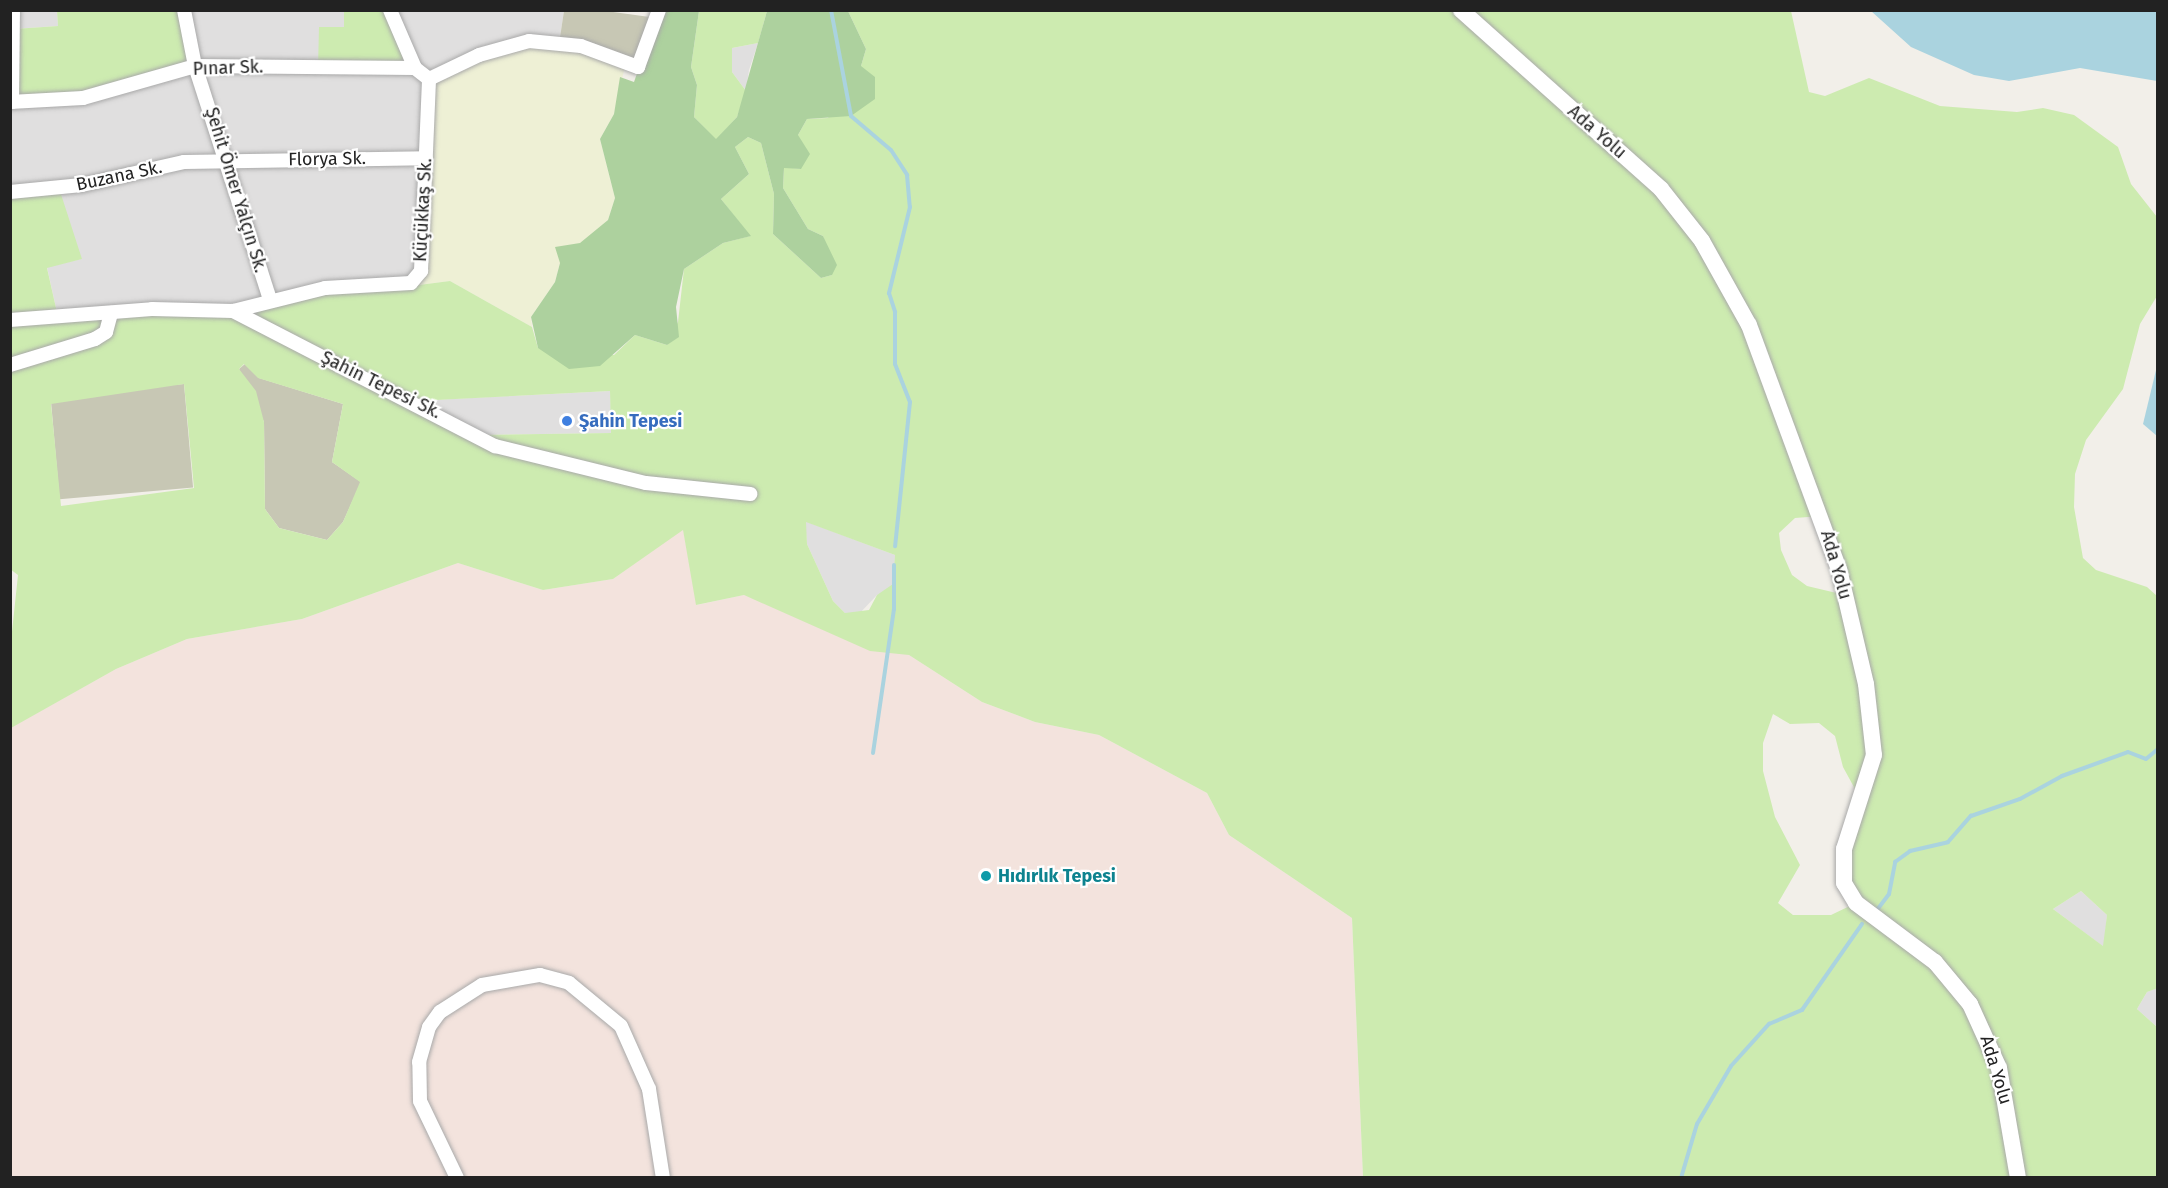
<!DOCTYPE html>
<meta charset="utf-8">
<style>
body{margin:0}
#map{position:relative;width:2168px;height:1188px;overflow:hidden;background:#f2efe9;font-family:"Fira Sans",sans-serif}
div>[style]{position:absolute}
.residential>*{inset:0;background:#e0dfdf}
.military>*{inset:0;background:#f3e3dd}
.construction>*{inset:0;background:#c7c7b4;transform-origin:0 0}
.farmland>*{inset:0;background:#eef0d5}
.grass>*{inset:0;background:#cdebb0}
.forest>*{inset:0;background:#add19e}
.water>*{inset:0;background:#aad3df}
.stream>*{height:4px;margin:-2px;padding:0 2px;transform-origin:2px;border-radius:2px;background:#aad3df}
.roads{filter:drop-shadow(0 0 2px #a9a9a9) drop-shadow(0 0 2px #a9a9a9)}
.minor>*{height:14px;margin:-7px;padding:0 7px;transform-origin:7px;border-radius:7px;background:#fff}
.tertiary>*{height:16px;margin:-8px;padding:0 8px;transform-origin:8px;border-radius:8px;background:#fff}
.dots>*{width:16px;height:16px;translate:-50% -50%;box-sizing:border-box;border:3px solid #fff;border-radius:50%}
span{translate:-50% -50%;white-space:nowrap;text-align:center;line-height:1.15;-webkit-text-stroke:4.5px #fff;paint-order:stroke}
.street-label{font-size:18px;color:#222}
.shop-label{font-size:18px;color:#366cbe;font-weight:700}
.left{translate:0 -50%;text-align:left}
.culture-label{font-size:18px;color:#0d838f;font-weight:700}
.frame{position:absolute;inset:0;border:12px solid #222;pointer-events:none}
</style>
<div id="map">
<div class="residential">
<div style="clip-path:polygon(13px 11px,57px 11px,58px 26px,13px 29px)"></div>
<div style="clip-path:polygon(184px 11px,344px 11px,344px 27px,318px 67px,390px 11px,564px 11px,559px 44px,411px 283px,233px 311px,58px 317px,47px 267px,81px 259px,11px 192px,11px 102px)"></div>
<div style="clip-path:polygon(758px 43px,749px 70px,746px 91px,732px 72px,732px 48px)"></div>
<div style="clip-path:polygon(610px 391px,612px 433px,477px 435px,414px 401px)"></div>
<div style="clip-path:polygon(805px 521px,895px 555px,894px 591px,877px 595px,859px 614px,845px 613px,833px 601px,807px 544px)"></div>
<div style="clip-path:polygon(2081px 891px,2107px 915px,2104px 947px,2053px 909px)"></div>
<div style="clip-path:polygon(2157px 988px,2157px 1027px,2137px 1009px,2147px 992px)"></div>
</div>
<div class="military">
<div style="clip-path:polygon(683px 529px,697px 605px,744px 595px,909px 655px,982px 702px,1035px 722px,1099px 735px,1207px 793px,1229px 835px,1352px 918px,1363px 1177px,11px 1177px,10px 728px,116px 669px,187px 639px,302px 619px,458px 563px,543px 590px,613px 579px)"></div>
</div>
<div class="construction">
<div style="clip-path:polygon(564px 11px,606px 11px,657px 18px,638px 67px,559px 44px)"></div>
<div style="clip-path:polygon(245px 364px,259px 378px,343px 404px,332px 462px,361px 482px,343px 522px,327px 540px,279px 528px,265px 509px,264px 422px,239px 369px)"></div>
<div style="left:184px;top:384px;width:104px;height:134px;rotate:85deg"></div>
</div>
<div class="farmland">
<div style="clip-path:polygon(529px 41px,626px 62px,614px 114px,600px 139px,615px 198px,608px 220px,560px 263px,555px 282px,531px 317px,532px 327px,450px 281px,419px 285px,413px 280px,421px 271px,429px 79px)"></div>
</div>
<div class="grass">
<div style="clip-path:polygon(390px 10px,415px 68px,318px 67px,319px 27px,344px 27px,344px 11px)"></div>
<div style="clip-path:polygon(57px 11px,184px 11px,195px 66px,83px 98px,11px 102px,14px 29px,58px 26px)"></div>
<div style="clip-path:polygon(699px 11px,767px 11px,758px 43px,732px 48px,732px 72px,746px 91px,737px 117px,716px 140px,694px 117px,697px 85px,691px 67px)"></div>
<div style="clip-path:polygon(evenodd,848px 11px,1791px 11px,1809px 92px,1825px 96px,1869px 78px,1940px 106px,2017px 112px,2043px 108px,2074px 115px,2118px 147px,2131px 184px,2157px 217px,2157px 296px,2140px 324px,2123px 389px,2086px 440px,2075px 474px,2074px 507px,2083px 558px,2096px 570px,2147px 587px,2157px 596px,2158px 988px,2147px 992px,2137px 1009px,2157px 1027px,2157px 1177px,1363px 1177px,1352px 918px,1229px 835px,1207px 793px,1099px 735px,1035px 722px,982px 702px,909px 655px,870px 651px,744px 595px,696px 605px,683px 530px,613px 579px,543px 590px,458px 563px,302px 619px,187px 639px,116px 669px,11px 728px,11px 641px,18px 575px,10px 569px,10px 192px,59px 188px,82px 259px,47px 268px,58px 317px,233px 311px,413px 280px,419px 285px,450px 281px,532px 327px,538px 348px,614px 355px,635px 335px,667px 345px,678px 322px,684px 269px,723px 243px,750px 236px,721px 199px,749px 174px,735px 147px,748px 137px,761px 143px,774px 194px,773px 234px,821px 278px,832px 275px,823px 236px,808px 229px,783px 188px,784px 167px,801px 169px,798px 135px,807px 119px,828px 118px,861px 66px,866px 49px,848px 11px,244px 364px,258px 378px,343px 404px,332px 462px,360px 482px,343px 522px,327px 540px,279px 528px,265px 509px,264px 422px,256px 391px,239px 369px,244px 364px,848px 11px,184px 384px,194px 488px,61px 506px,51px 404px,184px 384px,848px 11px,610px 391px,611px 433px,477px 435px,416px 401px,610px 391px,848px 11px,1821px 516px,1845px 595px,1807px 586px,1792px 575px,1781px 550px,1779px 533px,1795px 518px,1821px 516px,848px 11px,806px 522px,895px 555px,893px 584px,877px 595px,869px 610px,845px 613px,833px 601px,807px 544px,806px 522px,848px 11px,1773px 714px,1790px 724px,1819px 723px,1835px 736px,1843px 767px,1861px 800px,1844px 883px,1856px 903px,1831px 915px,1793px 915px,1778px 903px,1800px 865px,1775px 817px,1763px 771px,1763px 743px,1773px 714px,848px 11px,2081px 891px,2107px 915px,2103px 946px,2053px 909px,2081px 891px)"></div>
</div>
<div class="forest">
<div style="clip-path:polygon(659px 11px,699px 11px,691px 67px,697px 85px,694px 117px,716px 139px,737px 117px,767px 11px,848px 11px,866px 49px,861px 66px,875px 77px,875px 99px,851px 116px,807px 119px,798px 135px,810px 154px,801px 169px,784px 168px,783px 188px,808px 229px,823px 236px,837px 265px,832px 275px,821px 278px,773px 234px,774px 194px,761px 143px,748px 137px,735px 147px,749px 174px,721px 199px,751px 236px,723px 243px,684px 269px,676px 307px,679px 337px,667px 345px,635px 335px,600px 366px,569px 369px,538px 348px,531px 317px,555px 282px,560px 263px,555px 247px,580px 243px,608px 220px,615px 198px,600px 139px,614px 114px,620px 77px,634px 82px)"></div>
</div>
<div class="water">
<div style="clip-path:polygon(1871px 11px,2157px 11px,2157px 81px,2080px 68px,2009px 81px,1974px 75px,1911px 47px)"></div>
<div style="clip-path:polygon(2157px 366px,2157px 436px,2143px 424px)"></div>
</div>
<div class="stream">
<div style="left:831px;top:10px;width:108px;rotate:79.3deg"></div>
<div style="left:851px;top:116px;width:52px;rotate:40.4deg"></div>
<div style="left:891px;top:150px;width:30px;rotate:57deg"></div>
<div style="left:907px;top:175px;width:32px;rotate:85deg"></div>
<div style="left:910px;top:207px;width:89px;rotate:103.7deg"></div>
<div style="left:889px;top:293px;width:20px;rotate:72deg"></div>
<div style="left:895px;top:312px;width:52px;rotate:90deg"></div>
<div style="left:895px;top:364px;width:41px;rotate:68.5deg"></div>
<div style="left:910px;top:402px;width:145px;rotate:95.9deg"></div>
<div style="left:873px;top:753px;width:146px;rotate:-81.7deg"></div>
<div style="left:894px;top:609px;width:44px;rotate:-90deg"></div>
<div style="left:1877px;top:910px;width:20px;rotate:-53deg"></div>
<div style="left:1889px;top:894px;width:33px;rotate:-79deg"></div>
<div style="left:1895px;top:862px;width:19px;rotate:-36deg"></div>
<div style="left:1910px;top:851px;width:39px;rotate:-13deg"></div>
<div style="left:1948px;top:842px;width:35px;rotate:-49deg"></div>
<div style="left:1971px;top:816px;width:52px;rotate:-19.1deg"></div>
<div style="left:2020px;top:799px;width:48px;rotate:-28.7deg"></div>
<div style="left:2062px;top:776px;width:70px;rotate:-20deg"></div>
<div style="left:2128px;top:752px;width:19px;rotate:21deg"></div>
<div style="left:2146px;top:759px;width:16px;rotate:-40deg"></div>
<div style="left:1681px;top:1178px;width:56px;rotate:-73.5deg"></div>
<div style="left:1697px;top:1124px;width:67px;rotate:-59.6deg"></div>
<div style="left:1731px;top:1066px;width:57px;rotate:-47.9deg"></div>
<div style="left:1769px;top:1024px;width:36px;rotate:-23deg"></div>
<div style="left:1802px;top:1010px;width:105px;rotate:-55.1deg"></div>
</div>
<div class="roads">
<div class="minor">
<div style="left:184px;top:10px;width:57px;rotate:78.9deg"></div>
<div style="left:195px;top:66px;width:246px;rotate:72.2deg"></div>
<div style="left:390px;top:10px;width:63px;rotate:66.7deg"></div>
<div style="left:429px;top:79px;width:55px;rotate:-25.6deg"></div>
<div style="left:479px;top:55px;width:52px;rotate:-15.6deg"></div>
<div style="left:529px;top:41px;width:52px;rotate:5.5deg"></div>
<div style="left:581px;top:46px;width:61px;rotate:20.2deg"></div>
<div style="left:638px;top:67px;width:61px;rotate:-69.8deg"></div>
<div style="left:10px;top:102px;width:73px;rotate:-3.1deg"></div>
<div style="left:83px;top:98px;width:116px;rotate:-15.9deg"></div>
<div style="left:195px;top:66px;width:220px;rotate:0.5deg"></div>
<div style="left:12px;top:102px;width:92px;rotate:-89.4deg"></div>
<div style="left:10px;top:192px;width:72px;rotate:-5.6deg"></div>
<div style="left:82px;top:185px;width:105px;rotate:-12.7deg"></div>
<div style="left:184px;top:162px;width:242px;rotate:-0.9deg"></div>
<div style="left:233px;top:311px;width:95px;rotate:-14deg"></div>
<div style="left:325px;top:288px;width:86px;rotate:-3.3deg"></div>
<div style="left:411px;top:283px;width:16px;rotate:-50deg"></div>
<div style="left:421px;top:271px;width:192px;rotate:-87.6deg"></div>
<div style="left:429px;top:79px;width:18px;rotate:-142deg"></div>
<div style="left:10px;top:320px;width:142px;rotate:-4.4deg"></div>
<div style="left:152px;top:309px;width:81px;rotate:1.4deg"></div>
<div style="left:233px;top:311px;width:295px;rotate:27.3deg"></div>
<div style="left:495px;top:446px;width:155px;rotate:13.8deg"></div>
<div style="left:646px;top:483px;width:105px;rotate:6deg"></div>
<div style="left:10px;top:365px;width:89px;rotate:-17deg"></div>
<div style="left:95px;top:339px;width:13px;rotate:-32deg"></div>
<div style="left:106px;top:332px;width:20px;rotate:-75deg"></div>
<div style="left:457px;top:1178px;width:85px;rotate:-115.7deg"></div>
<div style="left:420px;top:1101px;width:39px;rotate:-91deg"></div>
<div style="left:419px;top:1062px;width:36px;rotate:-74deg"></div>
<div style="left:429px;top:1027px;width:19px;rotate:-54deg"></div>
<div style="left:440px;top:1012px;width:50px;rotate:-32.7deg"></div>
<div style="left:482px;top:985px;width:59px;rotate:-9.8deg"></div>
<div style="left:540px;top:975px;width:30px;rotate:15deg"></div>
<div style="left:569px;top:983px;width:67px;rotate:39.6deg"></div>
<div style="left:621px;top:1026px;width:69px;rotate:66deg"></div>
<div style="left:649px;top:1089px;width:90px;rotate:81.1deg"></div>
</div>
<div class="tertiary">
<div style="left:1461px;top:10px;width:268px;rotate:41.8deg"></div>
<div style="left:1661px;top:189px;width:66px;rotate:51.7deg"></div>
<div style="left:1702px;top:241px;width:96px;rotate:60.8deg"></div>
<div style="left:1749px;top:325px;width:260px;rotate:69.8deg"></div>
<div style="left:1839px;top:569px;width:118px;rotate:76.8deg"></div>
<div style="left:1866px;top:684px;width:71px;rotate:83.6deg"></div>
<div style="left:1874px;top:755px;width:99px;rotate:107.7deg"></div>
<div style="left:1844px;top:849px;width:34px;rotate:90deg"></div>
<div style="left:1844px;top:883px;width:23px;rotate:59deg"></div>
<div style="left:1856px;top:903px;width:99px;rotate:36.8deg"></div>
<div style="left:1935px;top:962px;width:55px;rotate:50.2deg"></div>
<div style="left:1970px;top:1004px;width:70px;rotate:65.6deg"></div>
<div style="left:1999px;top:1068px;width:112px;rotate:80.2deg"></div>
</div>
</div>
<div class="dots">
<div style="left:567px;top:421px;background:#3f7fe0"></div>
<div style="left:986px;top:876px;background:#0f9aa8"></div>
</div>
<div class="street-label">
<span style="left:228px;top:68px;rotate:-2deg">Pınar Sk.</span>
<span style="left:1597px;top:132px;rotate:41deg">Ada Yolu</span>
<span style="left:327px;top:159px;rotate:-1deg">Florya Sk.</span>
<span style="left:119px;top:176px;rotate:-12deg">Buzana Sk.</span>
<span style="left:236px;top:190px;rotate:73deg">Şehit Ömer Yalçın Sk.</span>
<span style="left:423px;top:210px;rotate:-87deg">Küçükkaş Sk.</span>
<span style="left:381px;top:385px;rotate:26deg">Şahin Tepesi Sk.</span>
<span style="left:1836px;top:565px;rotate:74deg">Ada Yolu</span>
<span style="left:1996px;top:1070px;rotate:73deg">Ada Yolu</span>
</div>
<div class="shop-label">
<span class="left" style="left:579px;top:421px">Şahin Tepesi</span>
</div>
<div class="culture-label">
<span class="left" style="left:998px;top:876px">Hıdırlık Tepesi</span>
</div>
<div class="frame"></div>
</div>
